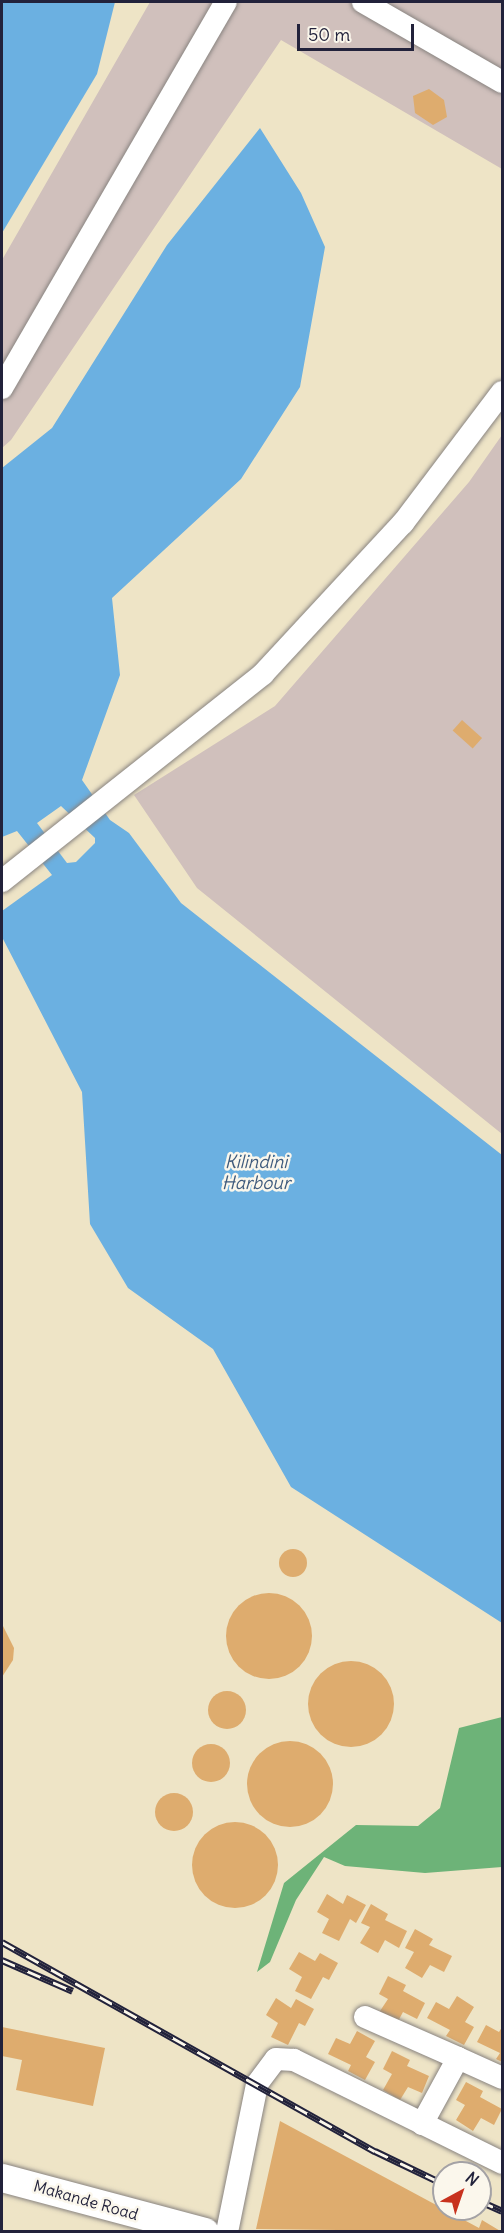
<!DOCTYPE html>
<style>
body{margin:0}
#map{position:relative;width:504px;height:2233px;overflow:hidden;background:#eee4c6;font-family:Delius,sans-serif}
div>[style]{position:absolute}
.industrial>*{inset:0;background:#d0c0bc}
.forest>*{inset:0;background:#6db378}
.water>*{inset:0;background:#6bb0e1}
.building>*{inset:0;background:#deac6e;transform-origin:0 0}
.round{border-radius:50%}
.roads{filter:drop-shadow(0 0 2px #888380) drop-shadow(0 0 2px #888380)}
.minor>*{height:22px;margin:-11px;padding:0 11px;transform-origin:11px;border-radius:11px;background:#fff}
.major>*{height:28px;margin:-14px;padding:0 14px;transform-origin:14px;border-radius:14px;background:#fff}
.rail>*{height:7px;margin-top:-3.5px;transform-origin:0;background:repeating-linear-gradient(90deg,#fbf7ec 0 14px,#22223b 0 28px);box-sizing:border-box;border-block:2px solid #22223b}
span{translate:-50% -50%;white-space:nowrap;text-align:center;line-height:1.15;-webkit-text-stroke:5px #fbf7ec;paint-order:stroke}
.street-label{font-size:16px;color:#22223b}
.water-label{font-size:18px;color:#3f5b7d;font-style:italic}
.frame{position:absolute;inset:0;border:3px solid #22223b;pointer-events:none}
.north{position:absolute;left:432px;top:2161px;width:60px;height:60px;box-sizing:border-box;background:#fbf7ec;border:2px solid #a4a2a5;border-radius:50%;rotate:40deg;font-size:16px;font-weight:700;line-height:24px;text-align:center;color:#22223b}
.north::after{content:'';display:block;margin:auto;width:21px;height:27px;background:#c8321e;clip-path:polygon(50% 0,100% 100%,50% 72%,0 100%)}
.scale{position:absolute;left:297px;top:24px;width:117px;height:27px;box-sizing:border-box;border:3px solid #22223b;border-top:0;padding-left:8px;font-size:18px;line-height:21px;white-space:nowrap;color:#22223b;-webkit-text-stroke:4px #fbf7ec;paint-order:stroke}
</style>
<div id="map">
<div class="industrial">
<div style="clip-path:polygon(150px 2px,502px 2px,502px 169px,281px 40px,11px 440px,2px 448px,2px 260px)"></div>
<div style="clip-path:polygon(502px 435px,502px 1134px,197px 888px,134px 795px,275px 706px,469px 482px)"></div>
</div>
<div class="forest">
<div style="clip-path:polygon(502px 1717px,502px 1867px,425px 1873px,345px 1866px,324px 1857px,296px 1900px,270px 1962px,257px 1972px,284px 1883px,356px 1825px,418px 1826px,440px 1808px,459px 1728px)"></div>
</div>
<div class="water">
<div style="clip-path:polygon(2px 2px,115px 2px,97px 74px,2px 233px)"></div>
<div style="clip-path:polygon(evenodd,260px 128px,301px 193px,325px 247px,300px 387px,241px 479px,112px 598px,120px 675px,82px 780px,110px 820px,129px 833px,181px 903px,502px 1155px,502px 1623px,291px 1487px,213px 1349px,128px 1288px,90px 1224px,82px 1092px,2px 937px,2px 911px,52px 875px,17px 831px,2px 837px,2px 468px,52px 428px,167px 245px,260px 128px,61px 806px,95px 838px,95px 843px,76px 862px,67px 863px,37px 823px,61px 806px)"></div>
</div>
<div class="building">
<div style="clip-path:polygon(429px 89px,444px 100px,447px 117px,433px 125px,415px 113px,413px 96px)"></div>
<div style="left:462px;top:720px;width:27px;height:14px;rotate:42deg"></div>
<div class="round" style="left:279px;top:1549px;width:28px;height:28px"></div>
<div class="round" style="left:226px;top:1593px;width:86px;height:86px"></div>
<div style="clip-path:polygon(2px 1624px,14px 1648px,13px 1660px,2px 1677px)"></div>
<div class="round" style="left:308px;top:1661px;width:86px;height:86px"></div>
<div class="round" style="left:208px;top:1691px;width:38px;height:38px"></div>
<div class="round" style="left:247px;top:1741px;width:86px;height:86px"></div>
<div class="round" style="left:192px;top:1744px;width:38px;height:38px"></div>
<div class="round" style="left:155px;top:1793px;width:38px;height:38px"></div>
<div class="round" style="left:192px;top:1822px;width:86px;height:86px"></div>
<div style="clip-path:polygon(327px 1894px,343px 1904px,347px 1895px,366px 1905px,356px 1923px,350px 1919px,339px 1941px,322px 1933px,329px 1919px,317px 1912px)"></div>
<div style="clip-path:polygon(371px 1904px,388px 1914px,385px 1920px,407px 1931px,399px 1948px,385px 1940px,378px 1953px,360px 1943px,370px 1927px,361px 1923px)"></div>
<div style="clip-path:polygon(415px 1929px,433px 1939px,429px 1945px,452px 1956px,444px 1972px,430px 1965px,422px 1978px,405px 1968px,414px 1952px,405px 1948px)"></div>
<div style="clip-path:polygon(299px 1952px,315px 1961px,320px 1953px,338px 1963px,329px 1980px,323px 1977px,311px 1999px,295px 1991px,302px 1977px,289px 1969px)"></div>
<div style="clip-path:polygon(388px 1976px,406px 1985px,403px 1991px,425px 2003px,417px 2019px,403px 2012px,396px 2025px,378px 2014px,388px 1999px,379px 1994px)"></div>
<div style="clip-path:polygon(457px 1996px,474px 2007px,465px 2022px,474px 2027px,464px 2045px,446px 2036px,450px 2030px,427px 2018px,436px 2002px,449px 2009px)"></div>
<div style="clip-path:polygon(276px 1998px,291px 2008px,296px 1999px,314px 2009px,305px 2026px,299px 2023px,288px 2045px,271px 2037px,278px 2023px,266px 2015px)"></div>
<div style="clip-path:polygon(486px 2025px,499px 2032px,502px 2027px,502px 2062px,496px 2059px,500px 2053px,477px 2042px)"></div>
<div style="clip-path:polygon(2px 2027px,105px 2048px,93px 2106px,16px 2090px,22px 2060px,2px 2056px)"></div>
<div style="clip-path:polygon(357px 2031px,375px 2041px,366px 2057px,375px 2062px,365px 2080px,348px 2071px,351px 2065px,328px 2054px,336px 2038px,350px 2044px)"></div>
<div style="clip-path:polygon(392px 2051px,410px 2060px,407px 2066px,429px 2076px,422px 2093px,408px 2087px,400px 2100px,383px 2090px,392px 2074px,383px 2069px)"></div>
<div style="clip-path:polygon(466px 2082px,483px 2091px,480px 2097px,502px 2109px,494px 2125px,481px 2118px,473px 2131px,456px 2120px,465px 2105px,456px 2100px)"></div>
<div style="clip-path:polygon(280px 2121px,479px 2228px,482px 2220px,502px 2232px,256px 2229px)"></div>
</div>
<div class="roads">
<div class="minor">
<div style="left:363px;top:2px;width:160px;rotate:29.9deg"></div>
<div style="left:2px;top:388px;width:446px;rotate:-59.9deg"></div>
<div style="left:2px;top:881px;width:333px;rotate:-38.4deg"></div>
<div style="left:263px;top:674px;width:206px;rotate:-47.2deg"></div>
<div style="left:403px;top:523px;width:164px;rotate:-52.9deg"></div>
<div style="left:365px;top:2017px;width:102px;rotate:23.8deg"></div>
<div style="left:422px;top:2124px;width:75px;rotate:-61.4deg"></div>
<div style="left:458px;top:2058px;width:48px;rotate:24.4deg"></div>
<div style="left:227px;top:2232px;width:151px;rotate:-78.5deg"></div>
<div style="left:257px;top:2084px;width:31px;rotate:-53deg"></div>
<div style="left:276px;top:2059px;width:18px;rotate:3deg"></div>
<div style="left:294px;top:2060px;width:232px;rotate:26.3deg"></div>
</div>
<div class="major">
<div style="left:2px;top:2178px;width:210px;rotate:14.9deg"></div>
</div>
</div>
<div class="rail">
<div style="left:2px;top:1942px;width:428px;rotate:29.3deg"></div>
<div style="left:375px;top:2151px;width:76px;rotate:25.6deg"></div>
<div style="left:2px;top:1960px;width:77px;rotate:23.6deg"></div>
<div style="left:480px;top:2201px;width:24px;rotate:24deg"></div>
</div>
<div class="street-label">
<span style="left:86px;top:2200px;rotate:16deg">Makande Road</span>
</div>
<div class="water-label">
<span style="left:256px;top:1173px">Kilindini<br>Harbour</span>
</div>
<div class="frame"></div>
<div class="north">N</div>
<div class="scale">50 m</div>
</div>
